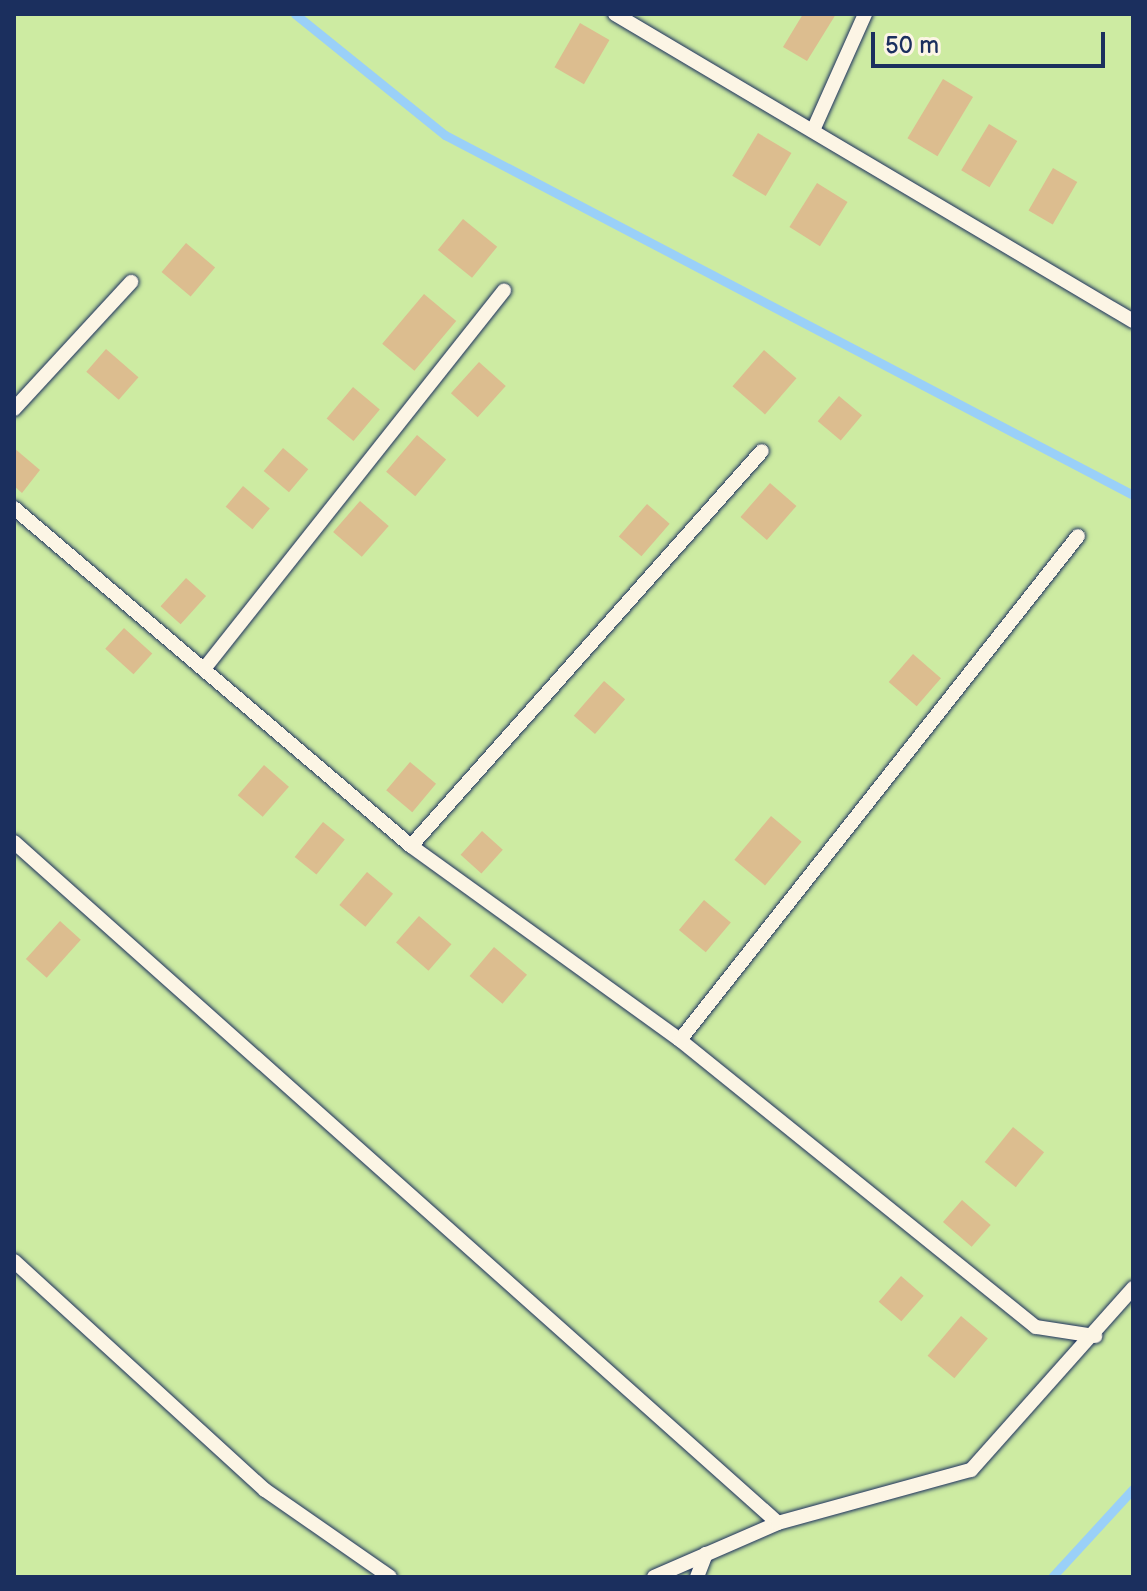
<!DOCTYPE html>
<style>
body{margin:0}
#map{position:relative;width:1147px;height:1591px;overflow:hidden;background:#f6ead4;font-family:"Balsamiq Sans",sans-serif}
div>[style]{position:absolute}
.green>*{inset:0;background:#cdeba2;transform-origin:0 0}
.stream>*{height:9px;margin:-4.5px;padding:0 4.5px;transform-origin:4.5px;border-radius:4.5px;background:#9ad0f8}
.building>*{inset:0;background:#dcbd8f;transform-origin:0 0}
.roads{filter:drop-shadow(0 0 2px #1b2f5e) drop-shadow(0 0 2px #1b2f5e)}
.lane>*{height:14px;margin:-7px;padding:0 7px;transform-origin:7px;border-radius:7px;background:#fcf5e5}
span{translate:-50% -50%;white-space:nowrap;text-align:center;line-height:1.15;-webkit-text-stroke:7px #fcf5e5;paint-order:stroke}
.frame{position:absolute;inset:0;border:16px solid #1b2f5e;pointer-events:none}
.scale{position:absolute;left:871px;top:32px;width:234px;height:36px;box-sizing:border-box;border:4px solid #1b2f5e;border-top:0;padding-left:10px;font-size:24px;line-height:28px;white-space:nowrap;color:#1b2f5e;-webkit-text-stroke:6px #fcf5e5;paint-order:stroke}
</style>
<div id="map">
<div class="green">
<div style="left:14px;top:14px;width:1119px;height:1563px"></div>
</div>
<div class="stream">
<div style="left:295px;top:14px;width:193px;rotate:38.9deg"></div>
<div style="left:445px;top:135px;width:776px;rotate:27.62deg"></div>
<div style="left:1052px;top:1577px;width:120px;rotate:-47.4deg"></div>
</div>
<div class="building">
<div style="clip-path:polygon(803px 14px,836px 14px,807px 61px,783px 47px)"></div>
<div style="left:580px;top:23px;width:34px;height:51px;rotate:30deg"></div>
<div style="left:943px;top:79px;width:35px;height:69px;rotate:31deg"></div>
<div style="left:989px;top:124px;width:33px;height:54px;rotate:31deg"></div>
<div style="left:758px;top:133px;width:39px;height:50px;rotate:31deg"></div>
<div style="left:1053px;top:168px;width:28px;height:49px;rotate:30deg"></div>
<div style="left:817px;top:183px;width:36px;height:52px;rotate:32deg"></div>
<div style="left:463px;top:219px;width:44px;height:40px;rotate:39deg"></div>
<div style="left:186px;top:243px;width:38px;height:38px;rotate:40deg"></div>
<div style="left:424px;top:294px;width:42px;height:65px;rotate:40deg"></div>
<div style="left:106px;top:349px;width:43px;height:30px;rotate:41deg"></div>
<div style="left:764px;top:350px;width:43px;height:48px;rotate:41deg"></div>
<div style="left:479px;top:362px;width:36px;height:42px;rotate:42deg"></div>
<div style="left:353px;top:387px;width:35px;height:41px;rotate:40deg"></div>
<div style="left:839px;top:396px;width:30px;height:33px;rotate:40deg"></div>
<div style="left:417px;top:435px;width:38px;height:48px;rotate:40deg"></div>
<div style="clip-path:polygon(14px 448px,40px 470px,22px 493px,14px 486px)"></div>
<div style="left:283px;top:448px;width:33px;height:30px;rotate:40deg"></div>
<div style="left:770px;top:483px;width:35px;height:45px;rotate:41deg"></div>
<div style="left:243px;top:486px;width:35px;height:27px;rotate:40deg"></div>
<div style="left:360px;top:501px;width:38px;height:41px;rotate:41deg"></div>
<div style="left:647px;top:504px;width:30px;height:43px;rotate:41deg"></div>
<div style="left:186px;top:578px;width:27px;height:38px;rotate:42deg"></div>
<div style="left:124px;top:628px;width:38px;height:28px;rotate:42deg"></div>
<div style="left:913px;top:654px;width:37px;height:37px;rotate:41deg"></div>
<div style="left:604px;top:681px;width:28px;height:46px;rotate:41deg"></div>
<div style="left:410px;top:762px;width:34px;height:37px;rotate:40deg"></div>
<div style="left:264px;top:765px;width:33px;height:40px;rotate:41deg"></div>
<div style="left:771px;top:816px;width:40px;height:57px;rotate:40deg"></div>
<div style="left:323px;top:822px;width:28px;height:45px;rotate:39deg"></div>
<div style="left:482px;top:831px;width:28px;height:32px;rotate:42deg"></div>
<div style="left:367px;top:872px;width:34px;height:43px;rotate:40deg"></div>
<div style="left:704px;top:900px;width:35px;height:39px;rotate:40deg"></div>
<div style="left:419px;top:916px;width:43px;height:35px;rotate:41deg"></div>
<div style="left:60px;top:921px;width:28px;height:51px;rotate:42deg"></div>
<div style="left:494px;top:947px;width:43px;height:38px;rotate:40deg"></div>
<div style="left:1013px;top:1127px;width:40px;height:45px;rotate:39deg"></div>
<div style="left:962px;top:1200px;width:38px;height:29px;rotate:41deg"></div>
<div style="left:901px;top:1276px;width:30px;height:34px;rotate:41deg"></div>
<div style="left:961px;top:1316px;width:35px;height:52px;rotate:40deg"></div>
</div>
<div class="roads">
<div class="lane">
<div style="left:615px;top:14px;width:602px;rotate:30.65deg"></div>
<div style="left:815px;top:126px;width:123px;rotate:-65.9deg"></div>
<div style="left:14px;top:409px;width:173px;rotate:-47.3deg"></div>
<div style="left:14px;top:508px;width:521px;rotate:40.41deg"></div>
<div style="left:411px;top:846px;width:332px;rotate:35.8deg"></div>
<div style="left:680px;top:1040px;width:457px;rotate:38.9deg"></div>
<div style="left:1036px;top:1327px;width:60px;rotate:8.7deg"></div>
<div style="left:204px;top:669px;width:483px;rotate:-51.6deg"></div>
<div style="left:14px;top:842px;width:1023px;rotate:41.71deg"></div>
<div style="left:411px;top:846px;width:528px;rotate:-48.38deg"></div>
<div style="left:680px;top:1040px;width:642px;rotate:-51.7deg"></div>
<div style="left:14px;top:1261px;width:340px;rotate:42.4deg"></div>
<div style="left:265px;top:1490px;width:152px;rotate:34.8deg"></div>
<div style="left:654px;top:1577px;width:135px;rotate:-23.5deg"></div>
<div style="left:778px;top:1523px;width:200px;rotate:-15.4deg"></div>
<div style="left:971px;top:1470px;width:244px;rotate:-48.3deg"></div>
<div style="left:697px;top:1577px;width:25px;rotate:-69deg"></div>
</div>
</div>
<div class="frame"></div>
<div class="scale">50 m</div>
</div>
